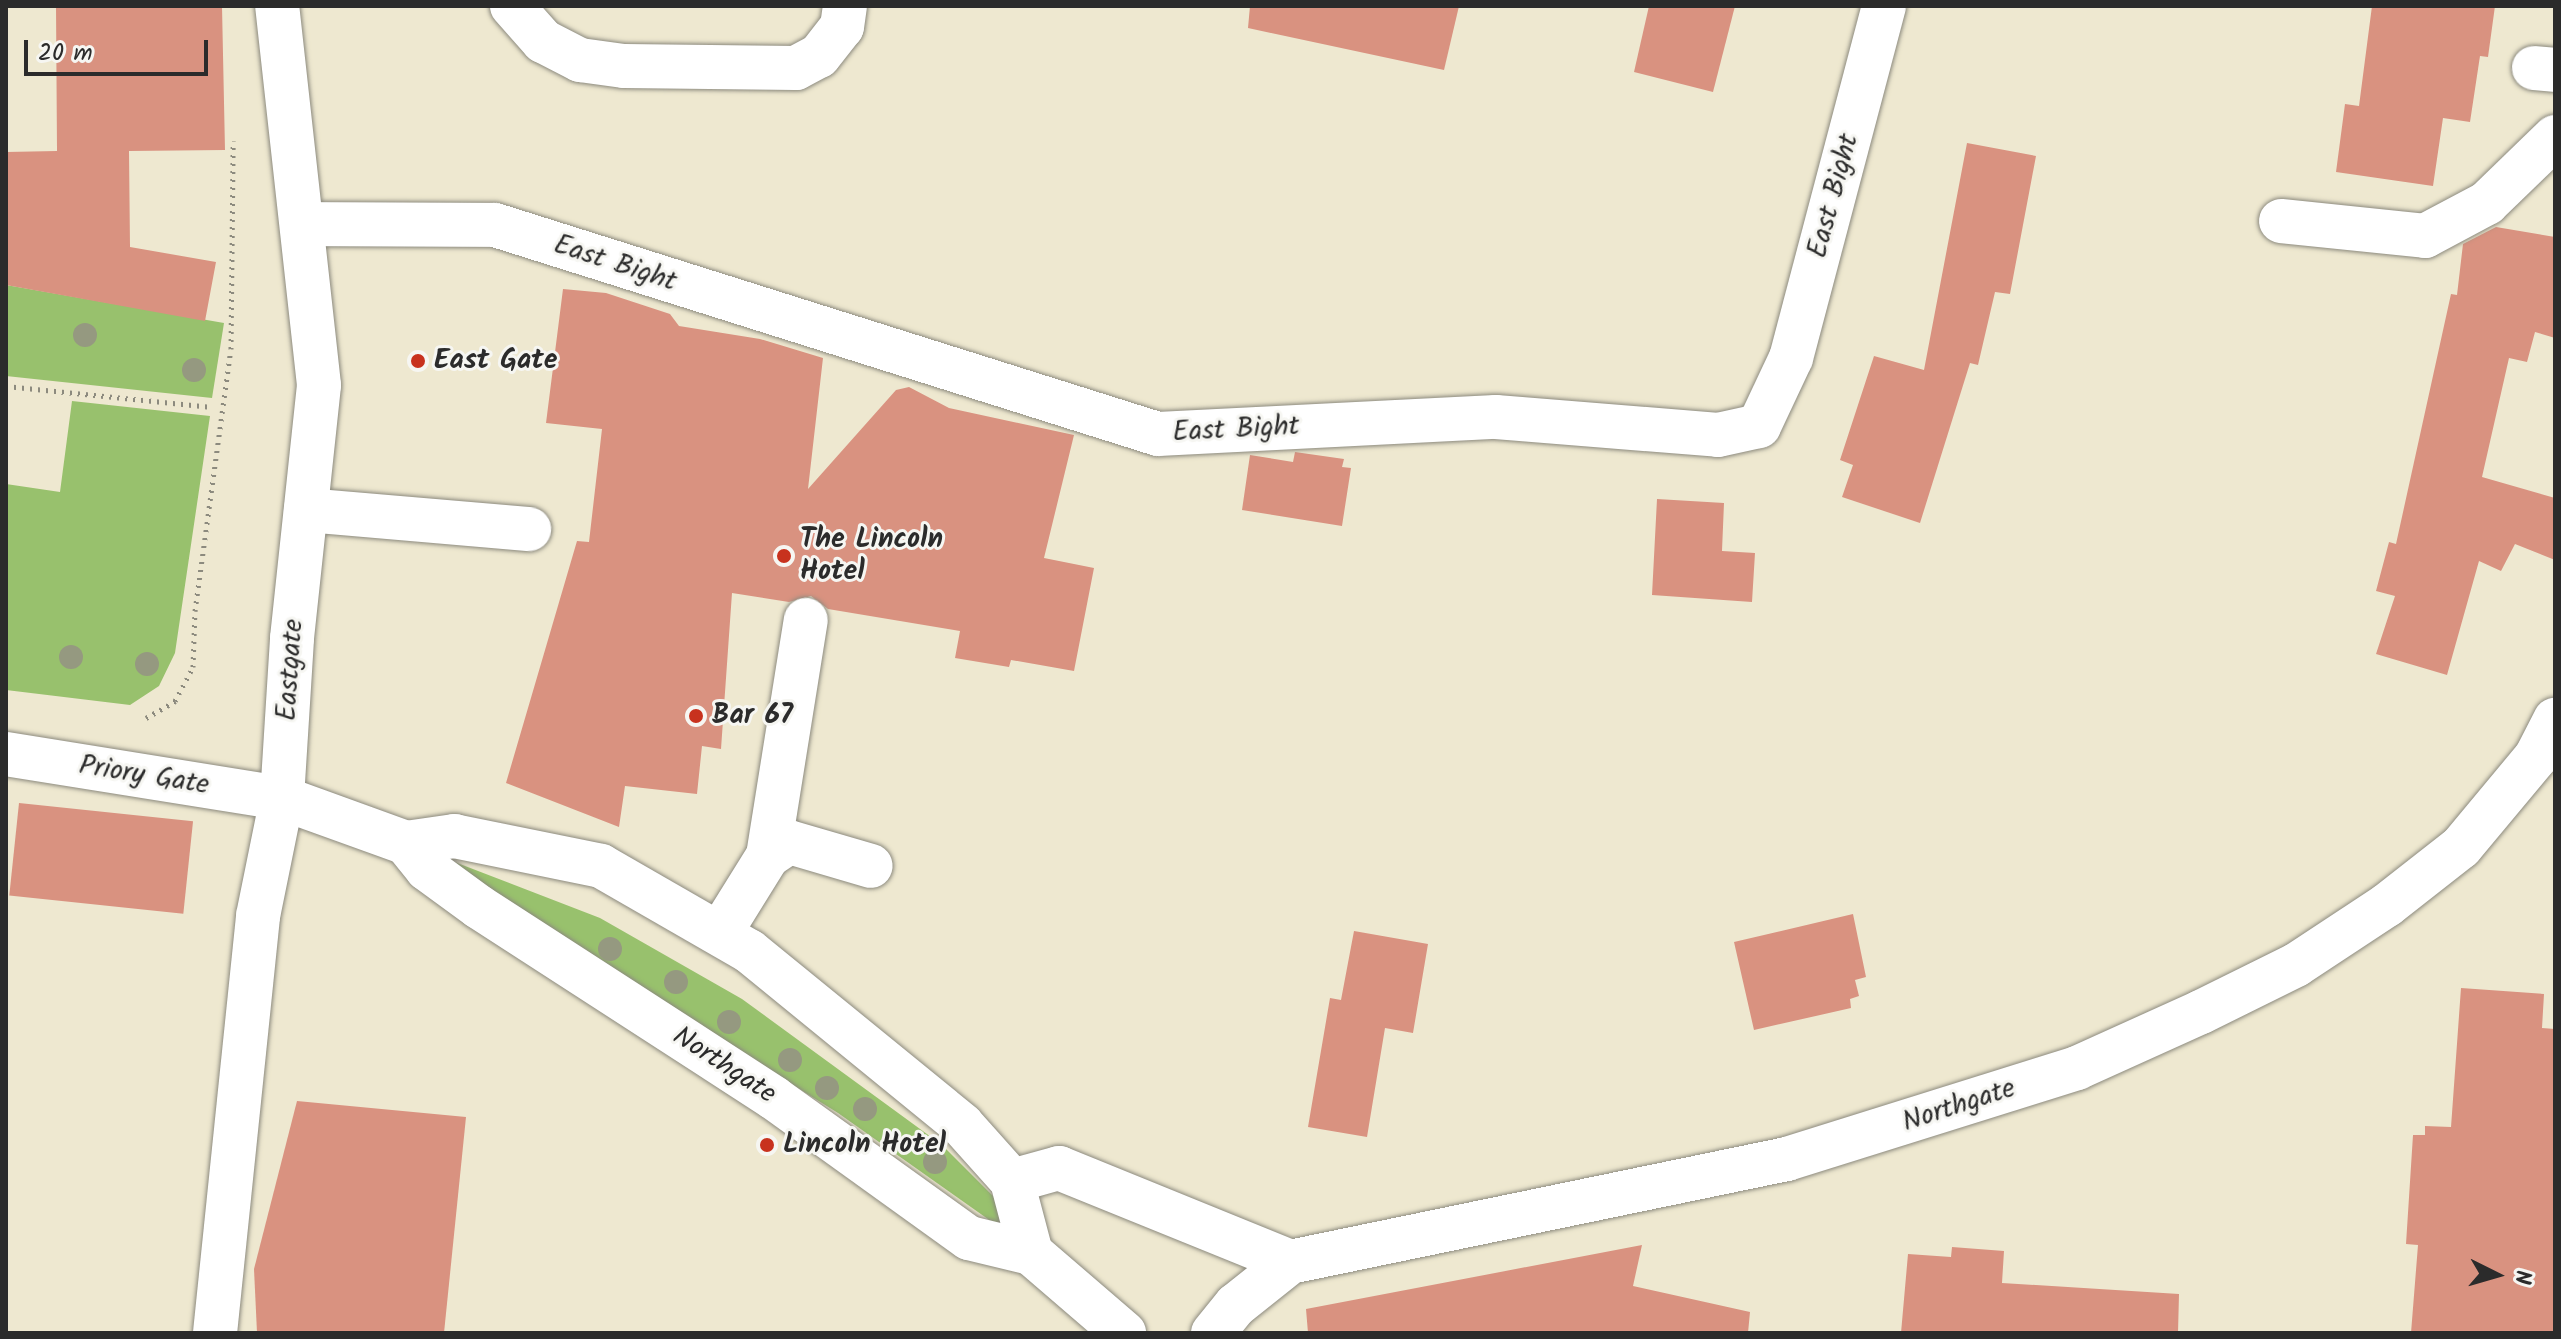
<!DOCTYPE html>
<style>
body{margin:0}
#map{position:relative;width:2561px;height:1339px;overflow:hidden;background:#eee8d0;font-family:Kalam,sans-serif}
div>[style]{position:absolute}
.green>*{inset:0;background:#98c16d}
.building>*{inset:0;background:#d99280;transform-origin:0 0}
.path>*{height:5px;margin-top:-2.5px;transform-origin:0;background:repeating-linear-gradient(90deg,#8c8a7e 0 2px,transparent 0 8px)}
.roads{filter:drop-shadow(0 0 2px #8c8a7e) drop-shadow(0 0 2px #8c8a7e)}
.minor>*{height:44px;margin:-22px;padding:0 22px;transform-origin:22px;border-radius:22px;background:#fff}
.trees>*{width:24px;height:24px;margin:-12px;border-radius:50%;background:#959980}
.dots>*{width:22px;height:22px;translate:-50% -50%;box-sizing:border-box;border:4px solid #f6f6f2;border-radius:50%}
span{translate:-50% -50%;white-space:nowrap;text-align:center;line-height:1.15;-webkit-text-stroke:6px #f6f6f2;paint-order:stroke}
.street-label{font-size:28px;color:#2b2b2b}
.poi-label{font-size:28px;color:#2b2b2b;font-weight:700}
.left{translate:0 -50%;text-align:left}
.frame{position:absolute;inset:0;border:8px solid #2b2b2b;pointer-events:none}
.north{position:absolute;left:2457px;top:1235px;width:80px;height:80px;-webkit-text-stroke:6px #f6f6f2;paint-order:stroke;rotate:95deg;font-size:22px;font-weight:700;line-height:32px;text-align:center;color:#2b2b2b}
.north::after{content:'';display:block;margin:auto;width:28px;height:36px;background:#2b2b2b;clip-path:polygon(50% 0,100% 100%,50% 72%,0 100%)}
.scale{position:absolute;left:24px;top:40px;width:184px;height:36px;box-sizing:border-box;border:4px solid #2b2b2b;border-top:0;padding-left:10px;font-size:24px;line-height:28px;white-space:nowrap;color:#2b2b2b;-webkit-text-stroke:6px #f6f6f2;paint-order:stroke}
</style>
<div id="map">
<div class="green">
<div style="clip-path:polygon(6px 285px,224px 323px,212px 398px,6px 376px)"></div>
<div style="clip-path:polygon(72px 401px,210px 416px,175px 653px,159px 686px,130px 705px,6px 690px,6px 484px,60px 492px)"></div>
<div style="clip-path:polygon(452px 861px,600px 918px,742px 999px,942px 1145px,1009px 1212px,1002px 1229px,838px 1113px,578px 951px)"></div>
</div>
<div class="building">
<div style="clip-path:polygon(56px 6px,222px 6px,225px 150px,129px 151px,130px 247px,216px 262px,205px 321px,6px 285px,6px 152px,57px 151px)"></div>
<div style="clip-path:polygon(1250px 6px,1459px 6px,1444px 70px,1248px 28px)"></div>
<div style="clip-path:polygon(1649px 6px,1735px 6px,1713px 92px,1634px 72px)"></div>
<div style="clip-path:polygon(2372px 6px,2495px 6px,2488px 57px,2480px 56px,2470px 122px,2443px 118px,2433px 186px,2336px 172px,2345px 104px,2359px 106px)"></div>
<div style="clip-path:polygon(1967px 143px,2036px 156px,2010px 294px,1995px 292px,1978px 365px,1970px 363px,1920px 523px,1842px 497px,1853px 465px,1840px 460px,1874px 356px,1924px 370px)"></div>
<div style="clip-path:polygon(2496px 227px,2555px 237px,2555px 338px,2535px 332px,2527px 362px,2509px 358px,2482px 477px,2555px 498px,2555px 560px,2515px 544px,2501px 571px,2479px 561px,2447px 675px,2376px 654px,2395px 596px,2376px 591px,2389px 542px,2396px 544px,2451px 294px,2457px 295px,2463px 244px)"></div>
<div style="clip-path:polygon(563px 289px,606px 293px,670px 314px,679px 326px,760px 339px,823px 358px,808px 489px,896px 390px,909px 387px,949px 408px,1074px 435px,1044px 558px,1094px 568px,1074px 671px,1011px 660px,1009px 667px,955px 658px,960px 631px,828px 609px,811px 596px,789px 602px,732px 593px,721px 749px,702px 746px,697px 794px,625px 786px,619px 827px,506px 783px,577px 541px,589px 542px,602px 429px,546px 423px)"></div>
<div style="clip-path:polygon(1295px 452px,1344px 459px,1342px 467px,1351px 468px,1342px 526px,1242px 510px,1250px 455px,1293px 462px)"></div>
<div style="clip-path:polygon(1657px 499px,1724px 503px,1722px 551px,1755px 553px,1752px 602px,1652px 595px)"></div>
<div style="left:19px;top:803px;width:175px;height:93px;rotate:6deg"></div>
<div style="clip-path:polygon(1853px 914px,1866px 977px,1855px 980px,1859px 996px,1850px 999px,1851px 1008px,1754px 1030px,1734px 942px)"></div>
<div style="clip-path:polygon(1354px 931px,1428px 944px,1413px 1033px,1385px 1028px,1367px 1137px,1308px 1127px,1330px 998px,1341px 1000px)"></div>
<div style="clip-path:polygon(2461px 988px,2544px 994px,2542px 1028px,2555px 1029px,2555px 1333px,2411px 1333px,2418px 1245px,2406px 1244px,2413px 1135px,2425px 1135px,2425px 1126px,2451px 1127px)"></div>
<div style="clip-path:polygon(297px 1101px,466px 1117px,444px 1333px,257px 1333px,254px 1269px)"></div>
<div style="clip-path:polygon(1642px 1245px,1633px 1286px,1750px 1312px,1748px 1333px,1308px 1333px,1306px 1309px)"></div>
<div style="clip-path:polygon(1952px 1247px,2004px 1251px,2002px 1283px,2179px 1294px,2178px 1333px,1901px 1333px,1908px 1254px,1951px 1257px)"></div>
</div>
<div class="path">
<div style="left:6px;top:386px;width:207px;rotate:5.8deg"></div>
<div style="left:146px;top:718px;width:34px;rotate:-30deg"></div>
<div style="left:175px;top:701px;width:38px;rotate:-62deg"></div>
<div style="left:193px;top:667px;width:56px;rotate:-88deg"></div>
<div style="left:195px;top:611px;width:264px;rotate:-82.2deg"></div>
<div style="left:231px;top:349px;width:208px;rotate:-89.4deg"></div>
</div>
<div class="roads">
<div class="minor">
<div style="left:512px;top:6px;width:47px;rotate:48.5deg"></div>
<div style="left:543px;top:41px;width:42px;rotate:27.2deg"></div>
<div style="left:580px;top:60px;width:44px;rotate:7.8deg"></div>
<div style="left:624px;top:66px;width:172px;rotate:0.7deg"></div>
<div style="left:796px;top:68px;width:26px;rotate:-28deg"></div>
<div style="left:819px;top:56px;width:37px;rotate:-52deg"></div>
<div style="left:842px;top:27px;width:21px;rotate:-82deg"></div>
<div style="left:2534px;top:68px;width:21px;rotate:5deg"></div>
<div style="left:2281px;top:221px;width:145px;rotate:5.9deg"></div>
<div style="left:2425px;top:236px;width:70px;rotate:-28deg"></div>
<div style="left:2487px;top:203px;width:95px;rotate:-44.1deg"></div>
<div style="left:305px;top:224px;width:190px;rotate:0.3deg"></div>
<div style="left:495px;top:225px;width:695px;rotate:17.5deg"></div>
<div style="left:1158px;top:434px;width:338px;rotate:-2.9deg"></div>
<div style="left:1496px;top:417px;width:223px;rotate:4.6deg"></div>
<div style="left:1718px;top:435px;width:42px;rotate:-12.4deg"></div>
<div style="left:1759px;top:426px;width:75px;rotate:-64.8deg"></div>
<div style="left:1791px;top:358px;width:364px;rotate:-75.2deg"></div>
<div style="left:306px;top:510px;width:224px;rotate:4.9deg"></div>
<div style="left:6px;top:754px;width:279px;rotate:9.1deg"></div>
<div style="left:282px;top:798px;width:132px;rotate:19.9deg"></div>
<div style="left:406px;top:843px;width:49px;rotate:-8.3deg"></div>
<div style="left:454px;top:836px;width:150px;rotate:11.5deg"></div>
<div style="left:601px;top:866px;width:171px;rotate:29.9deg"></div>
<div style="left:749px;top:951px;width:275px;rotate:39.2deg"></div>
<div style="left:962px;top:1125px;width:75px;rotate:48.2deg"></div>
<div style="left:1012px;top:1181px;width:74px;rotate:75.2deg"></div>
<div style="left:406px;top:843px;width:33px;rotate:51deg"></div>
<div style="left:427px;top:869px;width:64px;rotate:36.2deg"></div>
<div style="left:479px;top:907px;width:351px;rotate:32.9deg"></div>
<div style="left:774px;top:1098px;width:240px;rotate:35.7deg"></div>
<div style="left:969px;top:1238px;width:64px;rotate:13.6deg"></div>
<div style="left:1031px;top:1253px;width:123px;rotate:40.7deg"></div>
<div style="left:768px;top:856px;width:239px;rotate:-80.9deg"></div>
<div style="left:720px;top:933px;width:91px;rotate:-58.1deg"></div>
<div style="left:768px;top:856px;width:25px;rotate:-34deg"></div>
<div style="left:789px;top:842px;width:85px;rotate:16.3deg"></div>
<div style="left:1012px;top:1181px;width:49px;rotate:-15.5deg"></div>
<div style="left:1059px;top:1168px;width:249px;rotate:22.1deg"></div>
<div style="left:215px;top:1333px;width:419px;rotate:-84.1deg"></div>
<div style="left:258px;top:916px;width:120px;rotate:-78.5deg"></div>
<div style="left:282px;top:798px;width:160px;rotate:-86.4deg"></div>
<div style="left:292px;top:638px;width:254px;rotate:-83.9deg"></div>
<div style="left:319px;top:385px;width:381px;rotate:-96.3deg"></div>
<div style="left:1213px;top:1333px;width:36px;rotate:-51deg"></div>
<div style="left:1236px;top:1305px;width:69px;rotate:-38.5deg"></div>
<div style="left:1290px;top:1262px;width:508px;rotate:-11.71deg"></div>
<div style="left:1787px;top:1159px;width:304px;rotate:-17.4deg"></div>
<div style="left:2077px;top:1068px;width:136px;rotate:-24.3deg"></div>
<div style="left:2201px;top:1012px;width:106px;rotate:-26.3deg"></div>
<div style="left:2296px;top:965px;width:109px;rotate:-33.4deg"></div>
<div style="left:2387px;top:905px;width:94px;rotate:-38.1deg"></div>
<div style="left:2461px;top:847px;width:117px;rotate:-50.2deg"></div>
<div style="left:2536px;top:757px;width:42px;rotate:-62.8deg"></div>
</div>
</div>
<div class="trees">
<div style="left:85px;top:335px"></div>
<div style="left:194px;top:370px"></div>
<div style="left:71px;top:657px"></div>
<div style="left:147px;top:664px"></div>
<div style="left:610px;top:949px"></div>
<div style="left:676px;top:982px"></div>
<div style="left:729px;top:1022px"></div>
<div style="left:790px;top:1060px"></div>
<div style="left:827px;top:1088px"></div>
<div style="left:865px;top:1109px"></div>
<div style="left:935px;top:1162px"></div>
</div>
<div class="dots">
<div style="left:418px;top:361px;background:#c8321e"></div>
<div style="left:784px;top:556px;background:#c8321e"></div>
<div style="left:696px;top:716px;background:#c8321e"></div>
<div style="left:767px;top:1145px;background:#c8321e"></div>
</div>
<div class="street-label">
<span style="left:1834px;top:196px;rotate:-75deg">East Bight</span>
<span style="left:615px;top:264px;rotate:18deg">East Bight</span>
<span style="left:1236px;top:430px;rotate:-3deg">East Bight</span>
<span style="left:291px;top:670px;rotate:-86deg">Eastgate</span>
<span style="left:144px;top:776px;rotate:9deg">Priory Gate</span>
<span style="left:724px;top:1066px;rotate:33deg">Northgate</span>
<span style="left:1959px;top:1106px;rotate:-18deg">Northgate</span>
</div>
<div class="poi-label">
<span class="left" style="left:434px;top:361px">East Gate</span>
<span class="left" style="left:800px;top:556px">The Lincoln<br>Hotel</span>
<span class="left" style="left:712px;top:716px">Bar 67</span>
<span class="left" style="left:783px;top:1145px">Lincoln Hotel</span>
</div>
<div class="frame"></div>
<div class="north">N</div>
<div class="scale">20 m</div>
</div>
